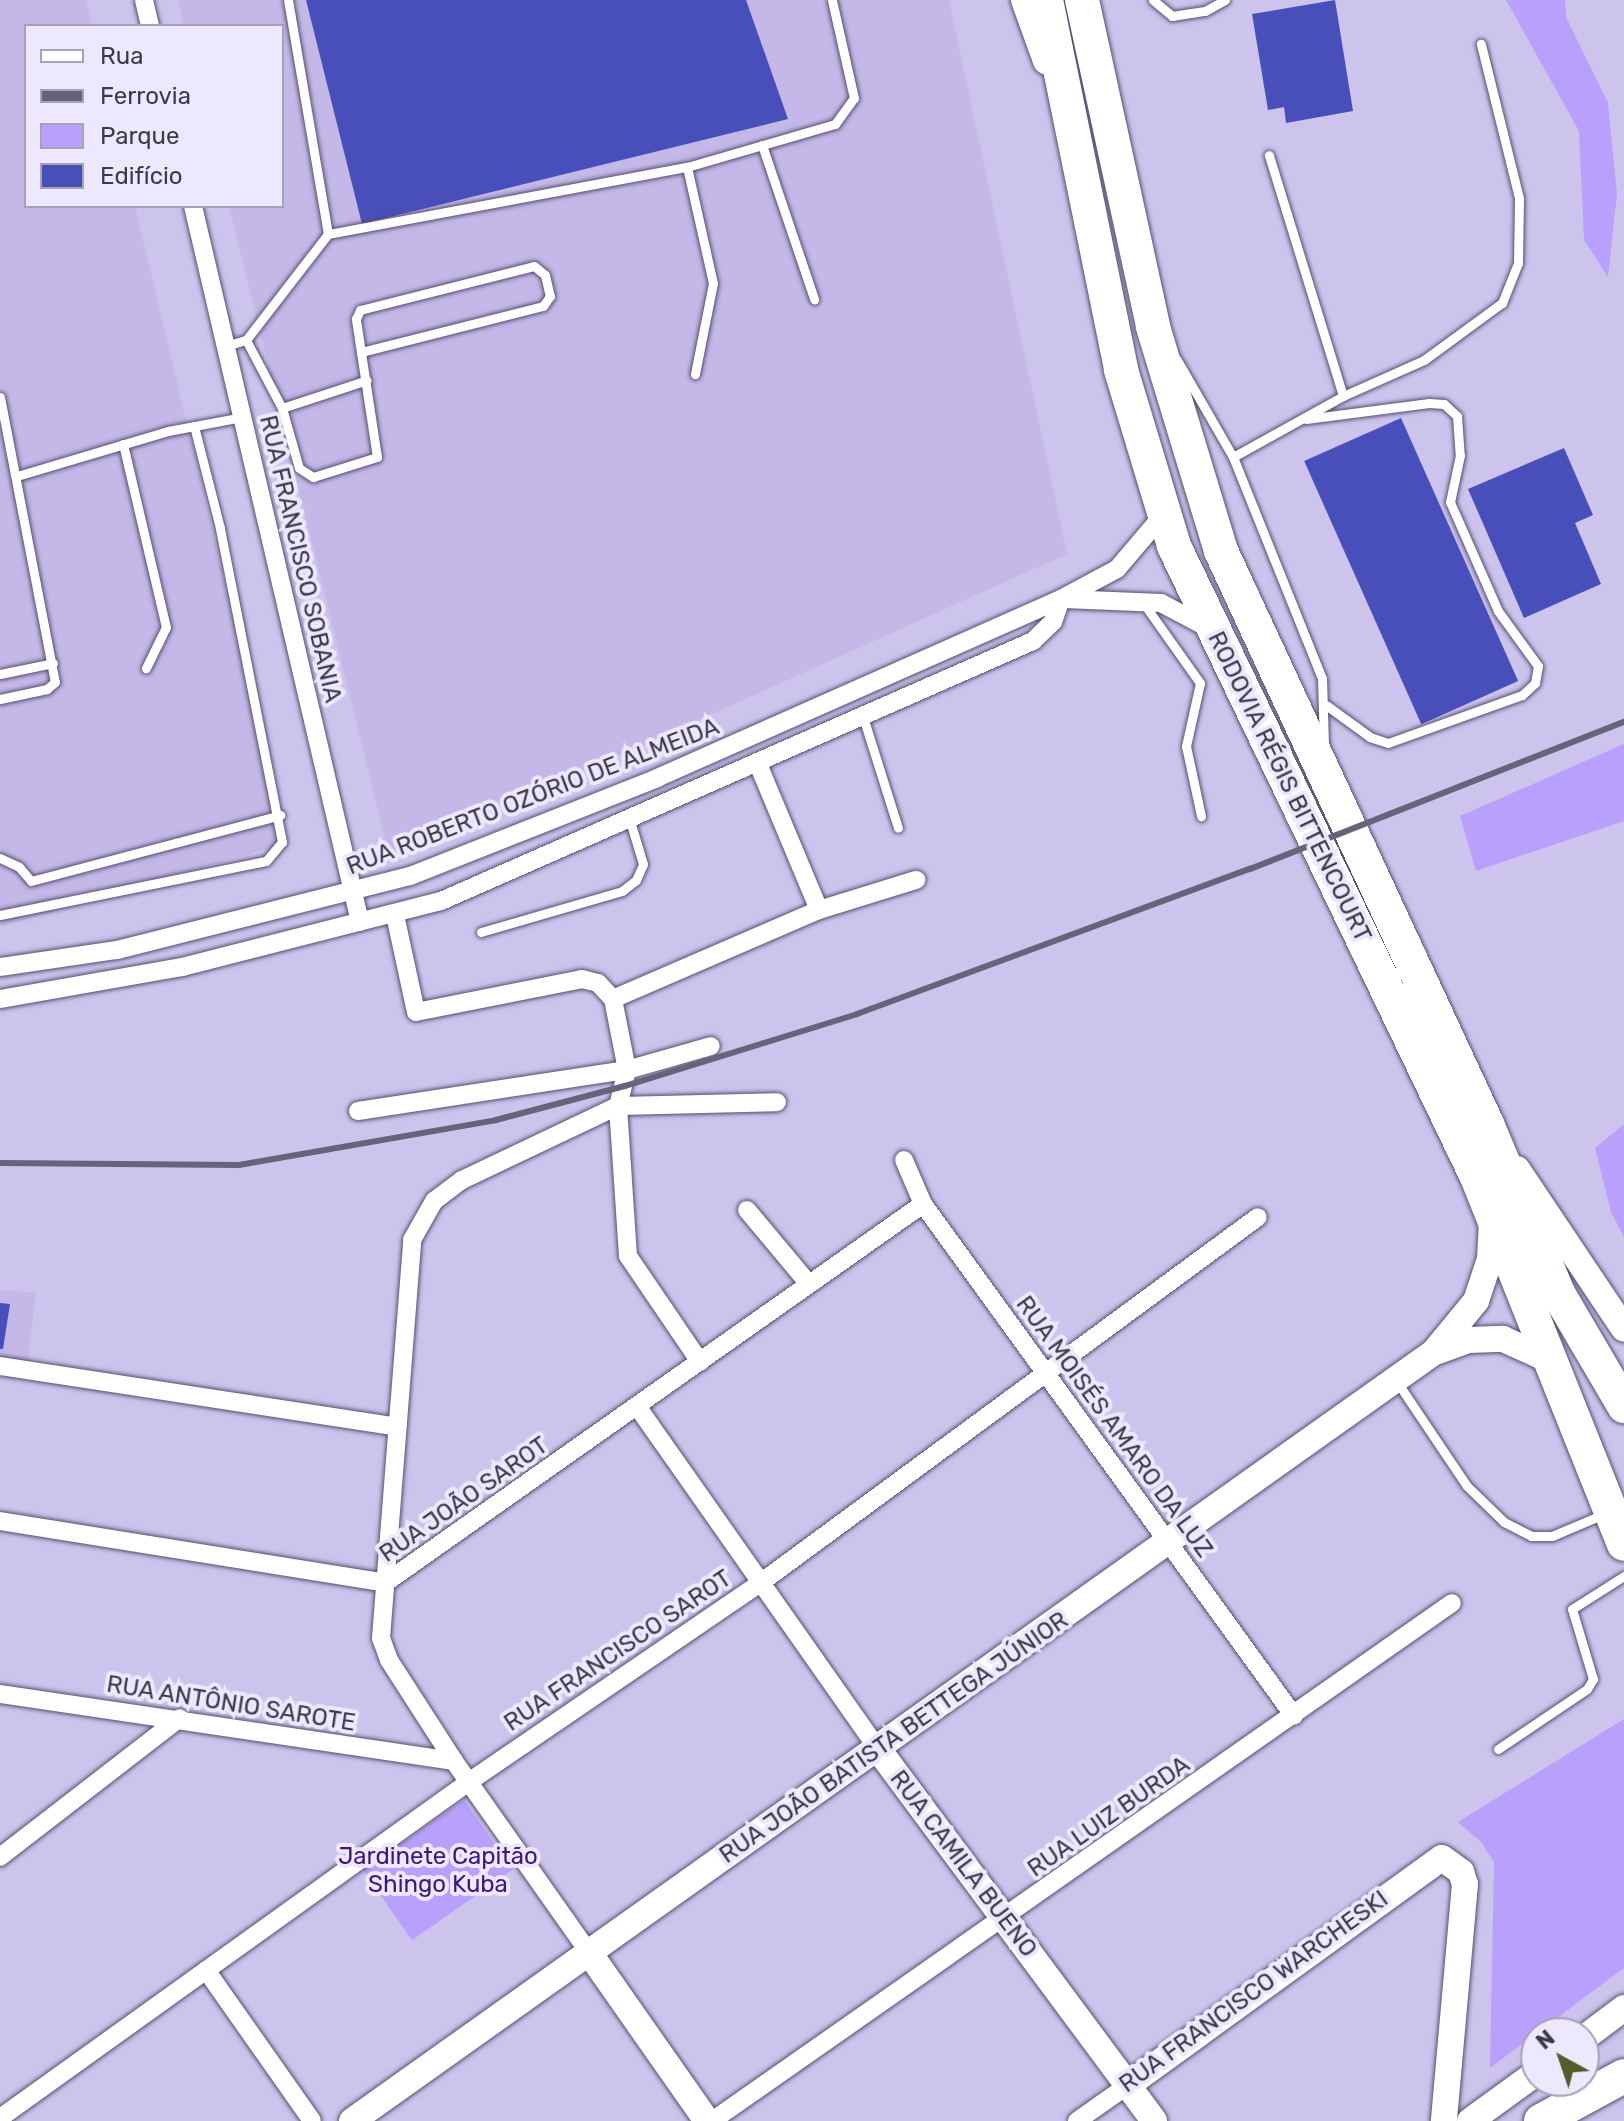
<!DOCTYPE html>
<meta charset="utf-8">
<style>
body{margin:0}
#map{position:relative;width:1624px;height:2121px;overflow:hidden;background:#cdc4ed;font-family:Rubik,sans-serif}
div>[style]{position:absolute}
.built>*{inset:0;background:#c3b8e8}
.green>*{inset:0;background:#b9a0fc;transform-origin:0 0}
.building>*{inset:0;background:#484fba;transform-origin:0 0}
.roads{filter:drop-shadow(0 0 2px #574e71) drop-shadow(0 0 2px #574e71)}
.lane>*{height:9px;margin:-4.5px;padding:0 4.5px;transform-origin:4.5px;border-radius:4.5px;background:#fff}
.street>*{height:18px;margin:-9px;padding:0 9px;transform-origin:9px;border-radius:9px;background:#fff}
.secondary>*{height:26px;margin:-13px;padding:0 13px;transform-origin:13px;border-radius:13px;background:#fff}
.highway>*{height:34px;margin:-17px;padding:0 17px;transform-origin:17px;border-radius:17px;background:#fff}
.rail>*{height:6px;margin:-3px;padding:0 3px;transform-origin:3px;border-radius:3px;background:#68637a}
span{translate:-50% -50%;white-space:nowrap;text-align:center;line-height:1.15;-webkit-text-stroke:8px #ede8fd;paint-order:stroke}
.street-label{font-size:24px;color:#3d3949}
.park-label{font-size:24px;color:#41167c}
.legend{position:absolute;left:24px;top:24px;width:260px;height:184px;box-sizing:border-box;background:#ede8fd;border:2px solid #a7a2b5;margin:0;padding:10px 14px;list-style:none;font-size:24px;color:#3d3949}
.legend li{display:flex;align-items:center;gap:16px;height:40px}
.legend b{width:40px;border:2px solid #a7a2b5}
.north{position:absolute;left:1520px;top:2017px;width:80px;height:80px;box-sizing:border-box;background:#ede8fd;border:2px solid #a7a2b5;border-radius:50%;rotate:320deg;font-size:22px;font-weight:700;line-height:32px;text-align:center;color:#3d3949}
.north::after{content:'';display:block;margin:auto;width:28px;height:36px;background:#555b2a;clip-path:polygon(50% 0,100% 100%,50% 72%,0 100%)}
</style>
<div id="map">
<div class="built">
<div style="clip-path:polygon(0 0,86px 0,92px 26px,26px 26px,26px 206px,135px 206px,287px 843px,0 927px)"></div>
<div style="clip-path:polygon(178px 0,949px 0,1067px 554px,390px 859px,229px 206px,282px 206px,282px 26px,184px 26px)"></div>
<div style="clip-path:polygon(0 1291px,36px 1292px,28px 1361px,0 1357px)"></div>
</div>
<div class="green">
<div style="clip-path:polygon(1506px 0,1565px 0,1566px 17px,1608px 103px,1617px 194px,1608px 277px,1584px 240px,1579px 131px)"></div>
<div style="clip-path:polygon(1624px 744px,1624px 821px,1476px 871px,1460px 816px)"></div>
<div style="clip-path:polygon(1624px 1124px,1624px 1237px,1611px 1212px,1595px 1148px)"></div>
<div style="clip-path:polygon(1624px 1719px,1624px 1968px,1490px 2068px,1494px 1862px,1481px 1842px,1458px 1822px)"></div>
<div style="left:464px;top:1800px;width:85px;height:123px;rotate:55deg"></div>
</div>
<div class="building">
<div style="clip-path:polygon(306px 0,746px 0,788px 119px,362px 224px)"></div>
<div style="clip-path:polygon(1335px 0,1353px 111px,1286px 123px,1284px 107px,1268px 110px,1252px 14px)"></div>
<div style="left:1401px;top:418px;width:288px;height:106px;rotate:66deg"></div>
<div style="clip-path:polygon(1564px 448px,1593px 515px,1575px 523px,1601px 584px,1524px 618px,1468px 489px)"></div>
<div style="clip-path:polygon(0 1303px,10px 1304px,3px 1349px,0 1349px)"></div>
</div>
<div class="roads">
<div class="lane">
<div style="left:288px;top:0;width:237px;rotate:80.3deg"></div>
<div style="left:1153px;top:0;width:25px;rotate:40deg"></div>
<div style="left:1172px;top:16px;width:33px;rotate:-9deg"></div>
<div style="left:1205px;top:11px;width:23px;rotate:-29deg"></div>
<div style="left:762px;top:145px;width:163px;rotate:71.3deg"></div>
<div style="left:687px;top:167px;width:119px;rotate:77.4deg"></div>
<div style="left:713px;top:283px;width:93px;rotate:101.2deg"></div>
<div style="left:246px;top:340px;width:77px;rotate:62.1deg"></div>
<div style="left:282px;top:408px;width:62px;rotate:74.2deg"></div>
<div style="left:299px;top:468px;width:17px;rotate:33deg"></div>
<div style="left:313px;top:477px;width:67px;rotate:-17.4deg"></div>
<div style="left:377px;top:457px;width:140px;rotate:-98.7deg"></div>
<div style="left:356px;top:319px;width:10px;rotate:-66deg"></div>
<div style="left:360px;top:310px;width:179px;rotate:-14.2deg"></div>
<div style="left:534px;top:266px;width:14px;rotate:39deg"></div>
<div style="left:545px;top:275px;width:22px;rotate:77deg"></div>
<div style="left:550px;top:296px;width:12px;rotate:125deg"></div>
<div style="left:543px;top:306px;width:188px;rotate:165.8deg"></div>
<div style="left:225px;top:346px;width:22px;rotate:-16deg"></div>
<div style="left:246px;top:340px;width:134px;rotate:-52.3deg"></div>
<div style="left:328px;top:234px;width:365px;rotate:-10.6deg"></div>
<div style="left:687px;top:167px;width:154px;rotate:-16.2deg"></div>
<div style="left:835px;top:124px;width:32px;rotate:-54deg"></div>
<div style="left:854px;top:98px;width:100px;rotate:-102.7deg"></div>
<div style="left:1177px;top:360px;width:112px;rotate:60deg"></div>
<div style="left:1233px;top:457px;width:238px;rotate:68.1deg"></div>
<div style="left:1322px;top:678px;width:66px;rotate:88.3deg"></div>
<div style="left:1343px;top:396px;width:89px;rotate:-24deg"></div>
<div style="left:1424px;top:360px;width:97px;rotate:-36.2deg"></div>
<div style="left:1502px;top:303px;width:43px;rotate:-68.2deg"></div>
<div style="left:1518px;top:263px;width:65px;rotate:-89.1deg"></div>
<div style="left:1519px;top:198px;width:159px;rotate:-103.9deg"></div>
<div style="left:0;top:397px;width:290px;rotate:79.1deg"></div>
<div style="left:55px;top:682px;width:11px;rotate:139deg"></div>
<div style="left:47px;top:689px;width:48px;rotate:168deg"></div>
<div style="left:282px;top:408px;width:89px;rotate:-18.2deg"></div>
<div style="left:1306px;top:419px;width:124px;rotate:-7.4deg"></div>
<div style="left:1429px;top:403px;width:15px;rotate:4deg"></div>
<div style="left:1444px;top:404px;width:18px;rotate:43deg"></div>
<div style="left:1457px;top:416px;width:39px;rotate:86deg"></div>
<div style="left:1460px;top:455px;width:48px;rotate:102deg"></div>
<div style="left:1450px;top:502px;width:119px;rotate:66.2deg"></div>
<div style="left:1498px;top:611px;width:68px;rotate:54deg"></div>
<div style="left:1538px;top:666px;width:17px;rotate:100deg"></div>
<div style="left:1535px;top:683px;width:18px;rotate:137deg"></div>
<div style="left:1522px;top:695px;width:142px;rotate:160.3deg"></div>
<div style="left:1388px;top:743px;width:19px;rotate:-162deg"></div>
<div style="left:1370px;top:737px;width:54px;rotate:-144deg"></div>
<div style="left:123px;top:444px;width:188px;rotate:76.8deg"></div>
<div style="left:166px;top:627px;width:46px;rotate:116deg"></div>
<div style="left:1233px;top:457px;width:126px;rotate:-29deg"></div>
<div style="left:1343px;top:396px;width:252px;rotate:-107.1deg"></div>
<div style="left:17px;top:476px;width:158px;rotate:-16.6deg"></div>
<div style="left:168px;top:431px;width:75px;rotate:-10.7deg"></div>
<div style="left:1144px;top:604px;width:97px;rotate:54.7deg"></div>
<div style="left:1200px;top:683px;width:65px;rotate:102.5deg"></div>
<div style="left:1186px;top:746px;width:72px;rotate:77.9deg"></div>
<div style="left:0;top:674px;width:54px;rotate:-11.7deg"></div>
<div style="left:863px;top:717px;width:116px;rotate:72.5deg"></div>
<div style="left:0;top:858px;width:21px;rotate:25deg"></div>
<div style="left:19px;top:867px;width:18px;rotate:49deg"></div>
<div style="left:31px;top:881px;width:258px;rotate:-14.8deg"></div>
<div style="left:0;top:915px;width:271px;rotate:-11.5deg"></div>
<div style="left:266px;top:861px;width:25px;rotate:-50deg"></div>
<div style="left:282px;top:842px;width:320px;rotate:-101.2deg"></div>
<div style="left:220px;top:528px;width:105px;rotate:-104.3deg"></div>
<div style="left:481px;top:932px;width:147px;rotate:-16.2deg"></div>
<div style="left:622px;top:891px;width:18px;rotate:-38deg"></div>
<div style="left:636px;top:880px;width:17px;rotate:-66deg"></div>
<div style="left:643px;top:864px;width:45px;rotate:-106.8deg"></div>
<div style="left:1397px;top:1382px;width:125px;rotate:56.1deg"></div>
<div style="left:1467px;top:1486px;width:52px;rotate:44.2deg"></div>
<div style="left:1504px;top:1522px;width:30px;rotate:27deg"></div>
<div style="left:1531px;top:1536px;width:21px"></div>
<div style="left:1552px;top:1536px;width:56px;rotate:-22.9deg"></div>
<div style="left:1498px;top:1749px;width:107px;rotate:-34deg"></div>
<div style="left:1587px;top:1689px;width:12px;rotate:-59deg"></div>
<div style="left:1593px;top:1679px;width:73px;rotate:-106.7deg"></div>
<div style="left:1572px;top:1609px;width:62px;rotate:-32.4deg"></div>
</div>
<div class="street">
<div style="left:144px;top:0;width:27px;rotate:77deg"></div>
<div style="left:193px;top:206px;width:735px;rotate:76.87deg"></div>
<div style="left:1064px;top:599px;width:97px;rotate:2.4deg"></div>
<div style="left:1161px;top:603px;width:53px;rotate:28deg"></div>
<div style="left:758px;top:764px;width:158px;rotate:67.3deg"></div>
<div style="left:395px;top:915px;width:99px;rotate:77.8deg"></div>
<div style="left:416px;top:1012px;width:169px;rotate:-11.2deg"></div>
<div style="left:582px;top:979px;width:16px;rotate:14deg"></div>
<div style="left:598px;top:983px;width:22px;rotate:47deg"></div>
<div style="left:613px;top:999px;width:72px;rotate:78.8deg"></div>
<div style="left:627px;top:1070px;width:37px;rotate:104deg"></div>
<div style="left:618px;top:1106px;width:150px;rotate:86.2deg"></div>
<div style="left:628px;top:1256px;width:128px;rotate:55.8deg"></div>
<div style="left:0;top:967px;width:118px;rotate:-8.3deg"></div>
<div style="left:117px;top:950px;width:302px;rotate:-14.2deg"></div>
<div style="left:410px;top:876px;width:266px;rotate:-21.6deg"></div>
<div style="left:657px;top:778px;width:442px;rotate:-23.9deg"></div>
<div style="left:1061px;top:599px;width:64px;rotate:-28.2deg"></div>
<div style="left:1117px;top:569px;width:71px;rotate:-49.6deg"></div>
<div style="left:0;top:999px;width:185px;rotate:-10deg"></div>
<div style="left:182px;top:967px;width:267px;rotate:-14.3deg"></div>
<div style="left:441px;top:901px;width:647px;rotate:-23.71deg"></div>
<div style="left:1033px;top:641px;width:28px;rotate:-44deg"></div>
<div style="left:1053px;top:622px;width:24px;rotate:-71deg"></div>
<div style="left:613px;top:999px;width:224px;rotate:-23.4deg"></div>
<div style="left:819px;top:910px;width:102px;rotate:-17.2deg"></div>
<div style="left:358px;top:1111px;width:272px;rotate:-8.7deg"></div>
<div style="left:627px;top:1070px;width:87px;rotate:-15.9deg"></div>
<div style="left:904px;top:1160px;width:48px;rotate:66.6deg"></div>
<div style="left:923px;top:1204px;width:632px;rotate:54.07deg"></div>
<div style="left:747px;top:1210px;width:95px;rotate:50.1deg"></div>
<div style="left:0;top:1366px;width:402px;rotate:8.7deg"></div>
<div style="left:639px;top:1409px;width:416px;rotate:54.9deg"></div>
<div style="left:0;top:1521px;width:390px;rotate:9.1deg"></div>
<div style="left:385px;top:1583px;width:658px;rotate:-35.16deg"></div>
<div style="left:0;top:1694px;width:459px;rotate:8.4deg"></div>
<div style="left:0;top:1857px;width:227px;rotate:-37.7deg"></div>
<div style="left:590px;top:1954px;width:236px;rotate:-125.2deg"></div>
<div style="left:454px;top:1761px;width:120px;rotate:-122.8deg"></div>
<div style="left:389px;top:1660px;width:23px;rotate:-110deg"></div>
<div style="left:381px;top:1638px;width:399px;rotate:-85.5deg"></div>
<div style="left:412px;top:1240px;width:45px;rotate:-60.6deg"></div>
<div style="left:434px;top:1201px;width:35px;rotate:-37deg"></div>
<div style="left:462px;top:1180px;width:173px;rotate:-25.4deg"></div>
<div style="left:618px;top:1106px;width:159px;rotate:-1.4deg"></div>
<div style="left:206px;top:1970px;width:184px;rotate:54.9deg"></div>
<div style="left:0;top:2118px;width:578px;rotate:-35.64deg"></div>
<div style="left:470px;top:1781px;width:355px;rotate:-34.3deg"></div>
<div style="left:763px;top:1581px;width:614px;rotate:-36.33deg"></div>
<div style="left:712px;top:2121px;width:903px;rotate:-34.99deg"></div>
<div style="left:1077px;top:2121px;width:62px;rotate:-35.2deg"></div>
</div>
<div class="secondary">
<div style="left:1024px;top:0;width:65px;rotate:70.2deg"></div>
<div style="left:1517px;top:1169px;width:192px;rotate:56.2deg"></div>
<div style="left:1438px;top:1351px;width:32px;rotate:-20deg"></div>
<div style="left:1468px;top:1340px;width:35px;rotate:-2deg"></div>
<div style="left:1503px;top:1339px;width:51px;rotate:24.1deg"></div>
<div style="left:878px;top:1749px;width:463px;rotate:53.4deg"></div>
<div style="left:590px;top:1954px;width:204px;rotate:55deg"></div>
<div style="left:1584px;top:2038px;width:50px;rotate:-36.9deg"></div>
<div style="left:1128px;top:2085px;width:387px;rotate:-35.9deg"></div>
<div style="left:1442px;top:1858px;width:24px;rotate:36deg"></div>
<div style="left:1461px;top:1872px;width:13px;rotate:72deg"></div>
<div style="left:1465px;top:1884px;width:238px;rotate:95.1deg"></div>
<div style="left:352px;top:2121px;width:1327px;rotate:-35.4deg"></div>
<div style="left:1434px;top:1352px;width:66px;rotate:-50.5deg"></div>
<div style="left:1476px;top:1301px;width:44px;rotate:-71.6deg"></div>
<div style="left:1490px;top:1259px;width:38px;rotate:-87deg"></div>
<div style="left:1470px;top:2121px;width:82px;rotate:-36deg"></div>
</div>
<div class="highway">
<div style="left:1046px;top:0;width:378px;rotate:78.5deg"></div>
<div style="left:1121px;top:370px;width:184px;rotate:73.2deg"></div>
<div style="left:1174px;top:546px;width:700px;rotate:64.35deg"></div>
<div style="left:1477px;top:1177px;width:395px;rotate:68.2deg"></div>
<div style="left:1082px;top:0;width:335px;rotate:77.7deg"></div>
<div style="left:1153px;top:327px;width:234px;rotate:73.1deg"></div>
<div style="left:1221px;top:551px;width:632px;rotate:65.1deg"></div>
<div style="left:1487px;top:1124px;width:186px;rotate:67.2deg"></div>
<div style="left:1559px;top:1295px;width:129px;rotate:59.6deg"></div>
<div style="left:1541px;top:2121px;width:94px;rotate:-28.5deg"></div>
</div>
</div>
<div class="rail">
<div style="left:0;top:1163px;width:239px;rotate:0.5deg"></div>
<div style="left:239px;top:1165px;width:261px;rotate:-9.9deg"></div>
<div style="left:496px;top:1120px;width:133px;rotate:-14.8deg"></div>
<div style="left:625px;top:1086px;width:243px;rotate:-17.2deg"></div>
<div style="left:857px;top:1014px;width:419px;rotate:-20.3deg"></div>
<div style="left:1250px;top:869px;width:402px;rotate:-21.5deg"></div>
</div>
<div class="street-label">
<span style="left:300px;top:559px;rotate:77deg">RUA FRANCISCO SOBANIA</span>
<span style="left:1289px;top:787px;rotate:64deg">RODOVIA RÉGIS BITTENCOURT</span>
<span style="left:533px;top:797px;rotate:-21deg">RUA ROBERTO OZÓRIO DE ALMEIDA</span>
<span style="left:1114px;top:1427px;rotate:54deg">RUA MOISÉS AMARO DA LUZ</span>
<span style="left:464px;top:1500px;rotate:-35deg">RUA JOÃO SAROT</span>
<span style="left:618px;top:1651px;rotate:-34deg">RUA FRANCISCO SAROT</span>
<span style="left:231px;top:1704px;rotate:9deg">RUA ANTÔNIO SAROTE</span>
<span style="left:894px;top:1738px;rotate:-35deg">RUA JOÃO BATISTA BETTEGA JÚNIOR</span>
<span style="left:1109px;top:1817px;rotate:-35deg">RUA LUIZ BURDA</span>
<span style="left:963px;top:1864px;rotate:53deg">RUA CAMILA BUENO</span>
<span style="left:1254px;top:1992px;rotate:-36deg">RUA FRANCISCO WARCHESKI</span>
</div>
<div class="park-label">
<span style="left:438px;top:1871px">Jardinete Capitão<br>Shingo Kuba</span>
</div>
<ul class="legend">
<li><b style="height:10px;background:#fff"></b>Rua</li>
<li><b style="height:10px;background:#68637a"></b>Ferrovia</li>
<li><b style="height:22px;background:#b9a0fc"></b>Parque</li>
<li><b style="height:22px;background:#484fba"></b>Edifício</li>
</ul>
<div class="north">N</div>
</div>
